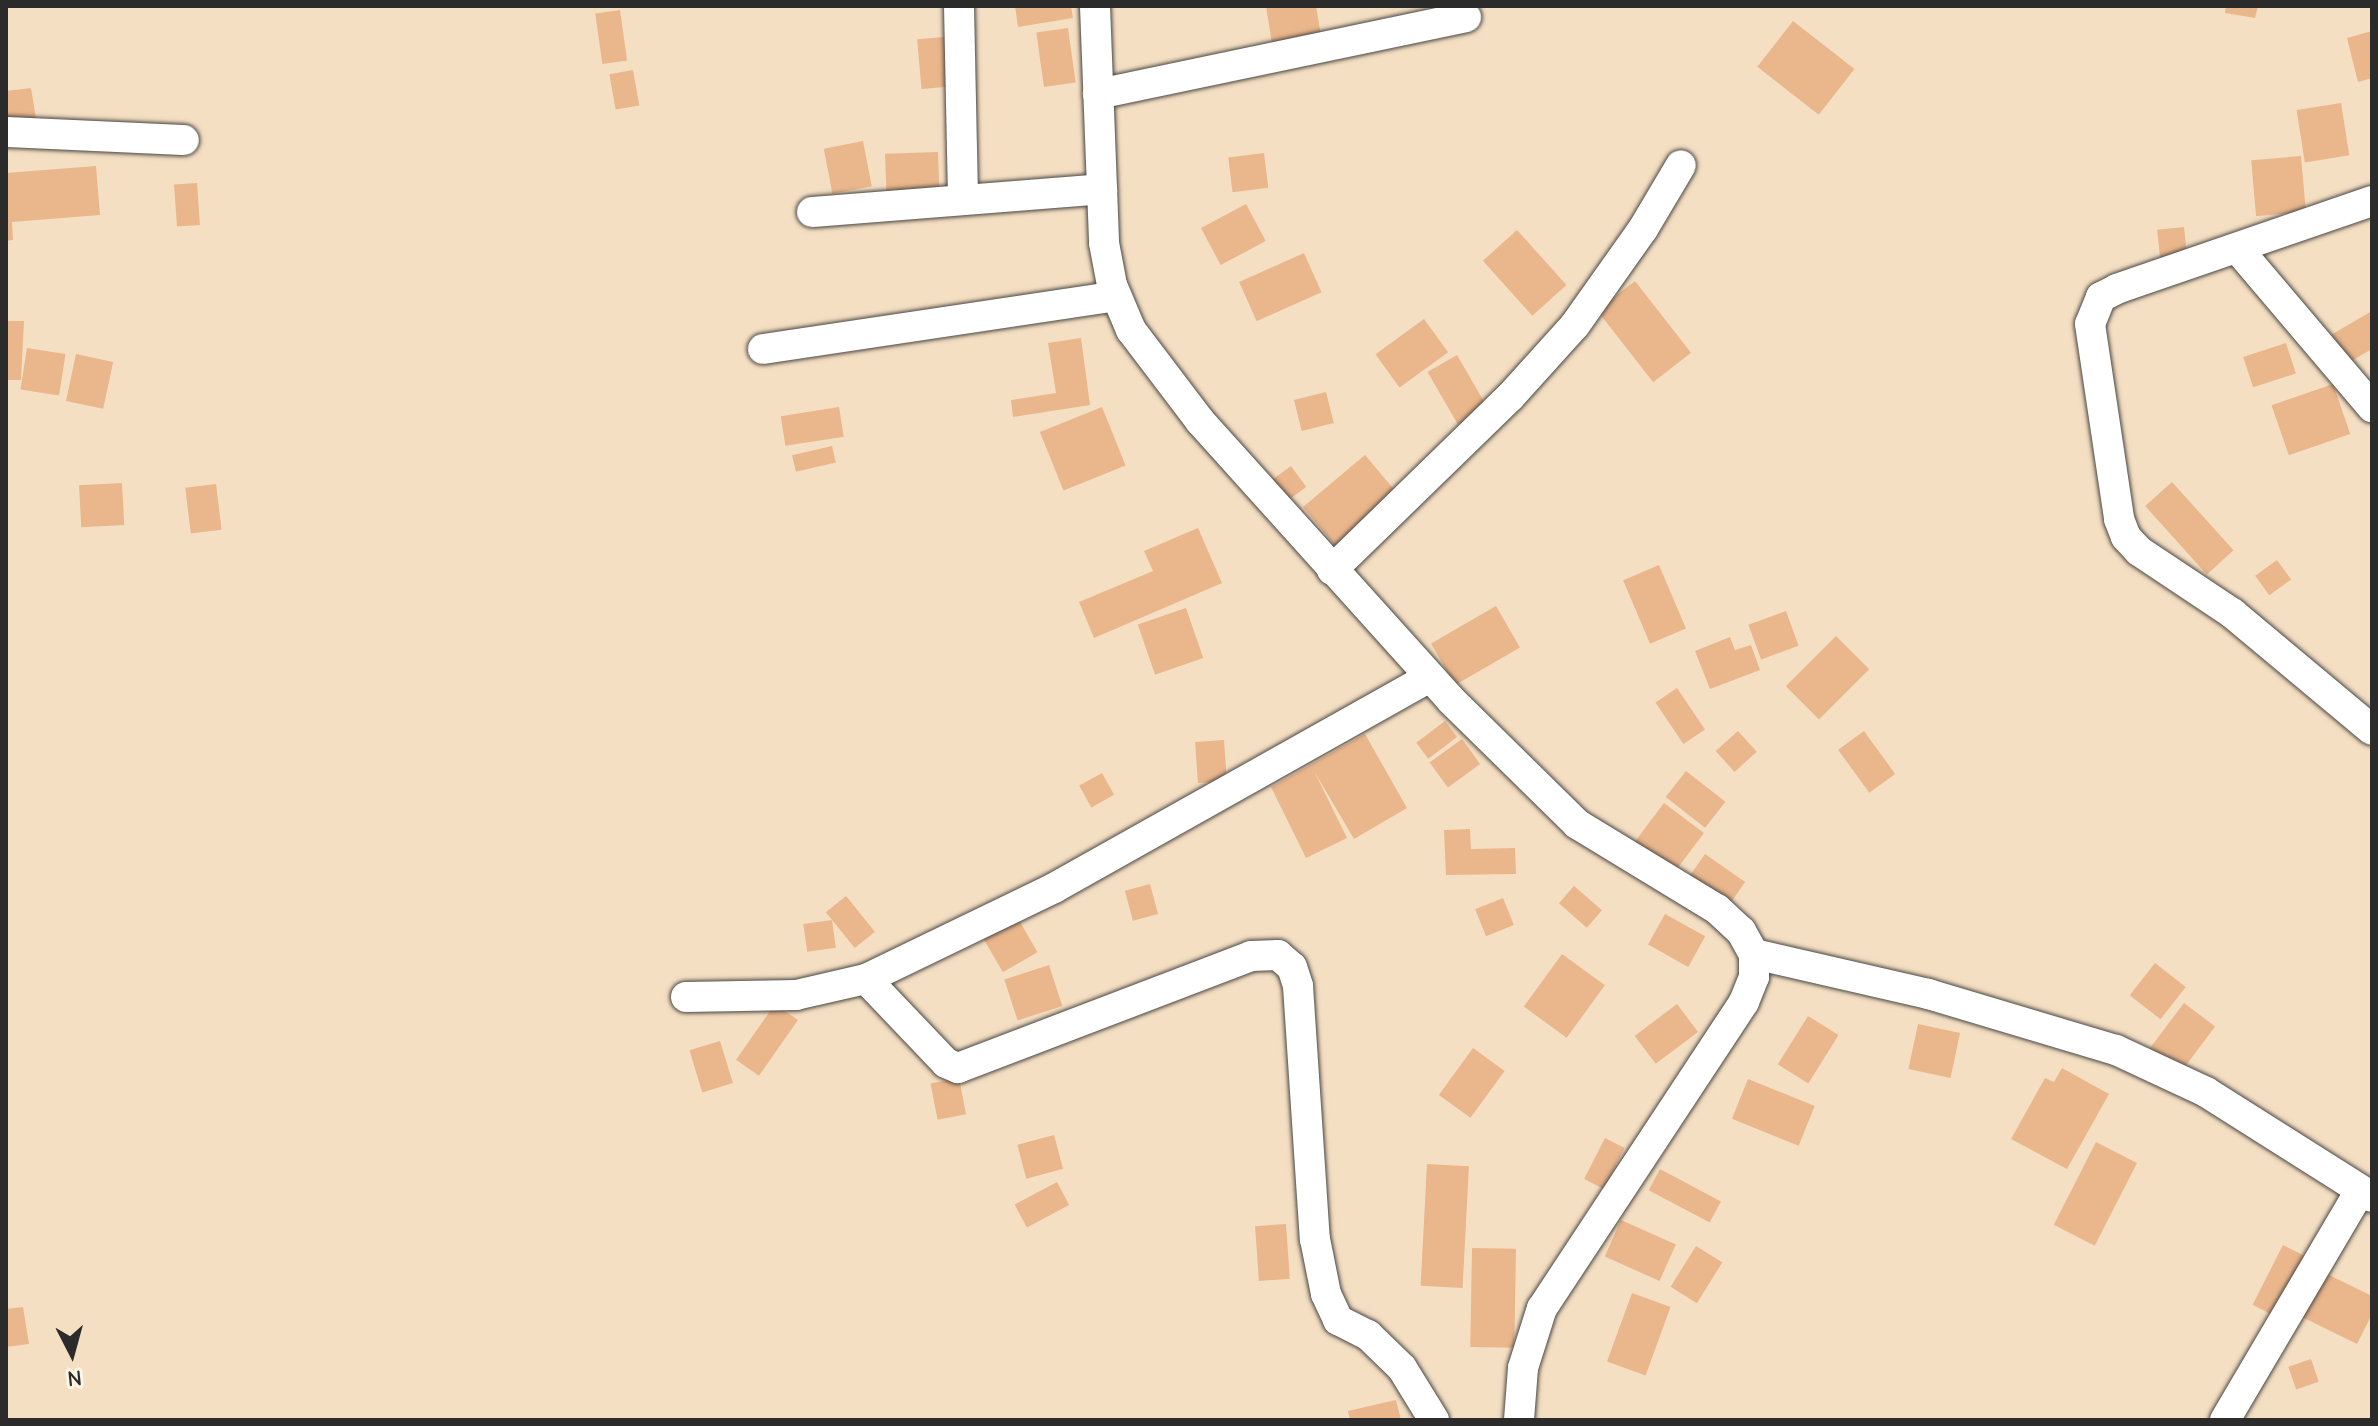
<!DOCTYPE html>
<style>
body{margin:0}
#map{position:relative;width:2378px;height:1426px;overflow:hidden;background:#f5dfc3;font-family:"Comic Neue",sans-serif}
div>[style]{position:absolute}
.building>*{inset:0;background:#eab68c;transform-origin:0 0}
.roads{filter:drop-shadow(0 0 2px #494642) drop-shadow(0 0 2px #494642)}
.street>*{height:30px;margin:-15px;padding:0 15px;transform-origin:15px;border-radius:15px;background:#fff}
span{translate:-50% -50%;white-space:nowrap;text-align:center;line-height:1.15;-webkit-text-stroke:8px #fcf5e5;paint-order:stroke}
.frame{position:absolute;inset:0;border:8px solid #2b2b2b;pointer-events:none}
.north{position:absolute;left:32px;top:1314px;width:80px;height:80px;-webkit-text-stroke:6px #fcf5e5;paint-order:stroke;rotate:174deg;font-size:22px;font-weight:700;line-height:32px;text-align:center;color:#2b2b2b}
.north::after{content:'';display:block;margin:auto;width:28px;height:36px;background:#2b2b2b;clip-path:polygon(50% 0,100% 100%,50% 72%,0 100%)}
</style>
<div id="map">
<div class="building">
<div style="clip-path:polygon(1015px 6px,1071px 6px,1073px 18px,1018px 27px)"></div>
<div style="clip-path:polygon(1266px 6px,1316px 6px,1322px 42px,1273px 50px)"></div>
<div style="clip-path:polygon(2226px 6px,2258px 6px,2255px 18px,2225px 13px)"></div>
<div style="left:620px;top:10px;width:51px;height:25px;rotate:82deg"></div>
<div style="left:1793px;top:21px;width:78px;height:58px;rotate:38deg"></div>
<div style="left:1068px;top:28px;width:55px;height:32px;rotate:82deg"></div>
<div style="clip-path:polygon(2372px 31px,2372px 78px,2358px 82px,2347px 38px)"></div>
<div style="left:955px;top:36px;width:50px;height:38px;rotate:85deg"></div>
<div style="left:633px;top:70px;width:36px;height:24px;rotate:80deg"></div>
<div style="clip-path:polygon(31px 88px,39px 137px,6px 126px,6px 91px)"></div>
<div style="left:2341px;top:103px;width:53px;height:45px;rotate:81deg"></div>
<div style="left:863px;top:141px;width:46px;height:40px;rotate:79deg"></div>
<div style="left:938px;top:152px;width:48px;height:53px;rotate:88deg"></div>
<div style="left:1264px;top:153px;width:35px;height:36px;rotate:83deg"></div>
<div style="left:2301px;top:156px;width:56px;height:50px;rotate:85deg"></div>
<div style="clip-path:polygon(96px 166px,100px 215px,12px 222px,13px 240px,6px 241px,6px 173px)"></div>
<div style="left:197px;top:183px;width:42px;height:23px;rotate:86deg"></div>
<div style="left:1246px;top:204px;width:42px;height:51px;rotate:62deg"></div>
<div style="left:2184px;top:227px;width:40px;height:27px;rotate:84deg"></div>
<div style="left:1517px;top:230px;width:74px;height:46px;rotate:48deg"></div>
<div style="left:1304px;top:253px;width:43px;height:71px;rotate:66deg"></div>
<div style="left:1635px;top:281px;width:91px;height:48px;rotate:52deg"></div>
<div style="clip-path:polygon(2372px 311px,2372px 349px,2346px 364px,2329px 336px)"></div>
<div style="left:1424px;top:319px;width:41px;height:60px;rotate:54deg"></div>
<div style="clip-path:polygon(6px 321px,24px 321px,21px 380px,6px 380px)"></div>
<div style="clip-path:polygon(1081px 338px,1090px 405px,1013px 417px,1011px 400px,1056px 393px,1048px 343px)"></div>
<div style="left:2286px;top:343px;width:32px;height:45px;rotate:72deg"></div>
<div style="left:27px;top:348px;width:39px;height:42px;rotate:9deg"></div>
<div style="left:76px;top:354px;width:38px;height:48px;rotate:12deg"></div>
<div style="left:1457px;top:355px;width:61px;height:34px;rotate:60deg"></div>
<div style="left:2333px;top:384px;width:53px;height:65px;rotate:71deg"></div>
<div style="left:1326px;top:392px;width:32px;height:33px;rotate:76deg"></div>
<div style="left:839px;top:407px;width:30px;height:59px;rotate:81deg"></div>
<div style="left:1102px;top:407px;width:63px;height:67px;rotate:68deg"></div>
<div style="left:832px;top:446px;width:17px;height:41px;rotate:77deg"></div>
<div style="left:1365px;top:455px;width:54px;height:81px;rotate:50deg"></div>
<div style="left:1291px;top:466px;width:26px;height:32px;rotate:54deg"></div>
<div style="left:2172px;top:482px;width:92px;height:36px;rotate:48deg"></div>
<div style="left:122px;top:483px;width:42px;height:43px;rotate:87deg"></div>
<div style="left:216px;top:484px;width:46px;height:31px;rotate:83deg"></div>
<div style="clip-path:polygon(1198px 528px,1222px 583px,1094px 638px,1079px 602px,1153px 571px,1144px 551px)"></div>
<div style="left:2277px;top:560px;width:24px;height:27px;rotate:54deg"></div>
<div style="left:1659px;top:565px;width:69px;height:39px;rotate:67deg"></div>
<div style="left:1496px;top:606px;width:48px;height:75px;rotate:60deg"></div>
<div style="left:1186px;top:608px;width:53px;height:51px;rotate:71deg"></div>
<div style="left:1786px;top:611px;width:37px;height:40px;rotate:70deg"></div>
<div style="left:1836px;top:636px;width:47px;height:71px;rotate:45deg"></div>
<div style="clip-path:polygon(1730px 637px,1735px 650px,1751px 645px,1760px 670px,1710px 689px,1695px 651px)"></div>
<div style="left:1677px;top:688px;width:50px;height:26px;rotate:56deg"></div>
<div style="left:1445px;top:721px;width:20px;height:36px;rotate:53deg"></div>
<div style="left:1738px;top:731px;width:28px;height:30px;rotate:48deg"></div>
<div style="left:1864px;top:731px;width:53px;height:32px;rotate:54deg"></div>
<div style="clip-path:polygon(1365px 734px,1407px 808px,1354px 839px,1314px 771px,1347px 838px,1306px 858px,1271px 787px)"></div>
<div style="left:1462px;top:739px;width:31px;height:40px;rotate:54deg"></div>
<div style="left:1224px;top:740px;width:41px;height:29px;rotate:86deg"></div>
<div style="left:1686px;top:771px;width:50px;height:33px;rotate:38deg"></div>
<div style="left:1102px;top:773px;width:25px;height:26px;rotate:61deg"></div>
<div style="left:1664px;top:803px;width:50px;height:50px;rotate:37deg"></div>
<div style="clip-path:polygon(1470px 829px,1471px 849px,1515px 848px,1516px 874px,1446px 875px,1444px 830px)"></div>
<div style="left:1705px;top:854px;width:49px;height:39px;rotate:35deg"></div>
<div style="left:1150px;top:884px;width:31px;height:26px;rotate:75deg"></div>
<div style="left:1574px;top:886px;width:37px;height:23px;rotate:41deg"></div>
<div style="left:846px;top:896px;width:46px;height:26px;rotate:51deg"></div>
<div style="left:1503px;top:898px;width:29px;height:30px;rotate:68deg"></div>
<div style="left:1665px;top:914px;width:46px;height:35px;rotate:29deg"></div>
<div style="left:1016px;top:915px;width:43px;height:40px;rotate:60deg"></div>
<div style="left:832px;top:920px;width:28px;height:29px;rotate:82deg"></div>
<div style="left:1562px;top:954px;width:53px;height:65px;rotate:36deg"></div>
<div style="left:2155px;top:963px;width:39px;height:41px;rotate:38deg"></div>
<div style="left:1049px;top:965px;width:43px;height:47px;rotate:72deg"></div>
<div style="left:2184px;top:1003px;width:39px;height:56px;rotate:37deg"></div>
<div style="left:775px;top:1004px;width:28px;height:68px;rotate:35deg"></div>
<div style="left:1677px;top:1004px;width:35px;height:53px;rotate:53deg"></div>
<div style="left:1808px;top:1016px;width:36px;height:57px;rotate:32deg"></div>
<div style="left:1918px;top:1024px;width:43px;height:46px;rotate:12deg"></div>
<div style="left:720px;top:1041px;width:44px;height:32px;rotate:73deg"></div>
<div style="left:1473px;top:1048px;width:39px;height:58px;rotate:36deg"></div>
<div style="clip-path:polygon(2062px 1068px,2109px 1094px,2067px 1169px,2011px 1139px,2045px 1078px,2054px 1082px)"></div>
<div style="left:959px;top:1078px;width:37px;height:29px;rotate:79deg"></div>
<div style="left:1748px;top:1079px;width:72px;height:43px;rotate:22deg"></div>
<div style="left:1054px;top:1135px;width:35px;height:38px;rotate:75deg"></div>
<div style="left:1605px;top:1138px;width:22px;height:46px;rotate:27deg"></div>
<div style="left:2096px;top:1142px;width:46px;height:93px;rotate:27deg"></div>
<div style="left:1427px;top:1164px;width:42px;height:122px;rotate:3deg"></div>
<div style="left:1660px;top:1169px;width:69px;height:24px;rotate:28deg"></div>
<div style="left:1057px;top:1182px;width:26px;height:48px;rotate:62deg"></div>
<div style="left:1621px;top:1220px;width:60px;height:40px;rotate:24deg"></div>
<div style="left:1286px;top:1224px;width:55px;height:31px;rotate:86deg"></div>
<div style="left:2283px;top:1245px;width:39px;height:67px;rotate:27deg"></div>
<div style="left:1696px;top:1246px;width:31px;height:48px;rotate:32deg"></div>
<div style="left:1472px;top:1248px;width:44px;height:99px;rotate:1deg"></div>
<div style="clip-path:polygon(2325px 1273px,2372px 1296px,2372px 1314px,2357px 1344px,2302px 1317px)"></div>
<div style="left:1632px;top:1293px;width:41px;height:73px;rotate:20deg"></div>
<div style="clip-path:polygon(23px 1307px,29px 1344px,6px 1347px,6px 1309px)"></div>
<div style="left:2311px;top:1359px;width:24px;height:24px;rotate:71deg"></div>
<div style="clip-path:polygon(1396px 1400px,1401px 1420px,1350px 1420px,1348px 1411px)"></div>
</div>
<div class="roads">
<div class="street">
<div style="left:959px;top:6px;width:194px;rotate:88.8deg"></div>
<div style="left:1095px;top:6px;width:237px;rotate:87.8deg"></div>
<div style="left:1104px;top:243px;width:43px;rotate:79.2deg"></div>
<div style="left:1112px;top:285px;width:49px;rotate:67.1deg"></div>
<div style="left:1131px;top:330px;width:114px;rotate:52.8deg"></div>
<div style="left:1200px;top:421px;width:375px;rotate:48deg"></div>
<div style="left:1451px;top:700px;width:177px;rotate:44.5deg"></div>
<div style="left:1577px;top:824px;width:164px;rotate:31.3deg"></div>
<div style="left:1717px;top:909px;width:33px;rotate:43deg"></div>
<div style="left:1741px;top:931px;width:26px;rotate:61deg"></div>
<div style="left:1754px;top:954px;width:23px;rotate:90deg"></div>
<div style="left:1754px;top:977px;width:27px;rotate:112deg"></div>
<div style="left:1744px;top:1002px;width:367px;rotate:123.4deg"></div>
<div style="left:1542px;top:1308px;width:63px;rotate:107.6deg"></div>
<div style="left:1523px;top:1368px;width:52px;rotate:94.4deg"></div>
<div style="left:1098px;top:94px;width:376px;rotate:-11.8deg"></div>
<div style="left:6px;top:132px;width:178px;rotate:2.6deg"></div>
<div style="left:2372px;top:201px;width:270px;rotate:161deg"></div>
<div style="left:2117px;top:289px;width:18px;rotate:153deg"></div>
<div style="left:2101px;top:297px;width:29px;rotate:112deg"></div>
<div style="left:2090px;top:324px;width:197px;rotate:81.5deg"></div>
<div style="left:2119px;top:519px;width:19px;rotate:69deg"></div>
<div style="left:2126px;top:537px;width:19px;rotate:47deg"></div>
<div style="left:2139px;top:551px;width:112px;rotate:33.7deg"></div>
<div style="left:2232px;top:613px;width:182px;rotate:39.9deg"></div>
<div style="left:812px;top:212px;width:291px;rotate:-4.5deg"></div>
<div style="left:2237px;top:248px;width:209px;rotate:49.7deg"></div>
<div style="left:763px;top:349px;width:357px;rotate:-8.5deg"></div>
<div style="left:1332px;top:570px;width:248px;rotate:-44.2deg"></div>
<div style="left:1510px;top:397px;width:97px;rotate:-47.9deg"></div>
<div style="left:1575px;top:325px;width:118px;rotate:-54.7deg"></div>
<div style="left:1643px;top:229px;width:74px;rotate:-59.3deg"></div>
<div style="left:1754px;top:954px;width:179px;rotate:12.9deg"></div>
<div style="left:1928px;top:994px;width:196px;rotate:16.6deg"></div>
<div style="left:2116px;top:1050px;width:99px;rotate:25deg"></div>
<div style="left:2206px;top:1092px;width:196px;rotate:32.3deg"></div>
<div style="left:866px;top:979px;width:116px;rotate:46.4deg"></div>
<div style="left:946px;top:1063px;width:13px;rotate:23deg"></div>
<div style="left:958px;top:1068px;width:314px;rotate:-20.9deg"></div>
<div style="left:1251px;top:956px;width:27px;rotate:-2deg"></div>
<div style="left:1278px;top:955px;width:18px;rotate:41deg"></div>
<div style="left:1292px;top:967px;width:20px;rotate:72deg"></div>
<div style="left:1298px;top:986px;width:254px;rotate:86.2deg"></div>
<div style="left:1315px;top:1239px;width:56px;rotate:78.7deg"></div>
<div style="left:1326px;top:1294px;width:29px;rotate:65deg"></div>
<div style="left:1338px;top:1320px;width:34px;rotate:27deg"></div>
<div style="left:1368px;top:1335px;width:47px;rotate:44.1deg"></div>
<div style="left:1402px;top:1368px;width:61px;rotate:58.4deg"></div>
<div style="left:686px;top:997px;width:110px;rotate:-1deg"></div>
<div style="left:796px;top:995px;width:72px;rotate:-12.9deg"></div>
<div style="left:866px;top:979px;width:209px;rotate:-25.8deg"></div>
<div style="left:1054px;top:888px;width:431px;rotate:-29.3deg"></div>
<div style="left:2225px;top:1420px;width:266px;rotate:-59.5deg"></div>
</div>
</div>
<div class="frame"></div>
<div class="north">N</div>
</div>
